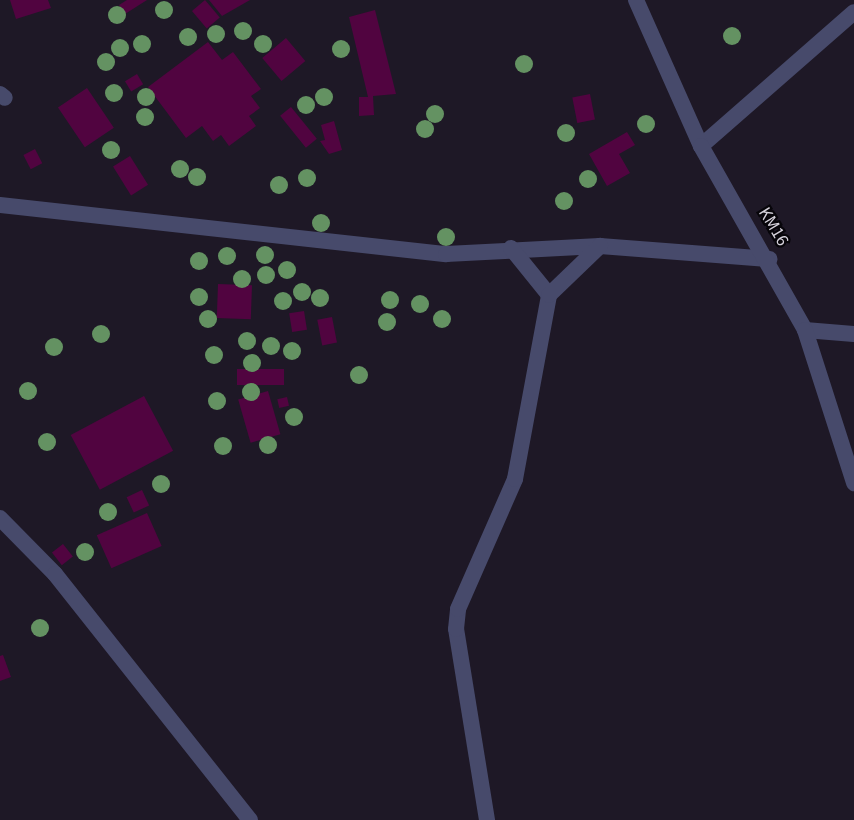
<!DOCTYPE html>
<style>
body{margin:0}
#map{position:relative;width:854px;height:820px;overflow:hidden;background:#1e1826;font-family:"Source Sans 3",sans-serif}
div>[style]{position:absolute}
.building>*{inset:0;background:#510440;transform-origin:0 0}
.minor>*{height:16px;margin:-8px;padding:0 8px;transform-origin:8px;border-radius:8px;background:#474a6b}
.tertiary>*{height:16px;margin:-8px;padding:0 8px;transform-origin:8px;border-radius:8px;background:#474a6b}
.trees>*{width:18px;height:18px;margin:-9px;border-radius:50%;background:#649262}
span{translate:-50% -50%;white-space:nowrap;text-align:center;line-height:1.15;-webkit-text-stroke:4.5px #07050a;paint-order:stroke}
.street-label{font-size:18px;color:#d5d1db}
</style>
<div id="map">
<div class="building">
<div style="clip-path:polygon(10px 0,48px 0,51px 8px,16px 19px)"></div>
<div style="clip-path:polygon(127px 0,147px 0,125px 14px,119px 5px)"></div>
<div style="left:205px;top:0;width:23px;height:17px;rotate:50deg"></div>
<div style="clip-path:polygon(209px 0,250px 0,222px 16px)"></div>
<div style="clip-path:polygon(375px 10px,396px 94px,373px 96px,374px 115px,359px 116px,359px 97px,368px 97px,349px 17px)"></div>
<div style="left:286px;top:38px;width:30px;height:31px;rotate:50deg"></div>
<div style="clip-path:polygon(208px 42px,222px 60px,233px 52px,261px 89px,251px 96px,260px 108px,249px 116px,256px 126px,229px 146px,221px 135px,213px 141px,202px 126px,186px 138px,148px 87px)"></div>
<div style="left:137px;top:74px;width:12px;height:14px;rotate:59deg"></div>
<div style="left:87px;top:88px;width:48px;height:35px;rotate:56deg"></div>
<div style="left:590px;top:94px;width:26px;height:18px;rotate:79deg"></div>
<div style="left:291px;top:107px;width:41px;height:14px;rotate:51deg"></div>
<div style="clip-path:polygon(334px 121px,342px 150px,329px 154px,320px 141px,325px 140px,321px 125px)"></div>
<div style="clip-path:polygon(627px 132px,635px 145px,619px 154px,630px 173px,607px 186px,589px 154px)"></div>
<div style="left:35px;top:149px;width:16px;height:13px;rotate:63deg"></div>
<div style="left:130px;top:156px;width:34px;height:20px;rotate:58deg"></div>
<div style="left:218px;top:284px;width:34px;height:34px;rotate:2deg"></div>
<div style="left:304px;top:311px;width:19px;height:15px;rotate:81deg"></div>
<div style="left:332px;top:317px;width:26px;height:15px;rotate:79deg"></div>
<div style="left:284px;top:369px;width:16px;height:47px;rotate:90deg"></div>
<div style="left:268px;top:391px;width:45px;height:31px;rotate:74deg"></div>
<div style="left:144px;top:396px;width:62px;height:83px;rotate:62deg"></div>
<div style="left:287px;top:397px;width:9px;height:10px;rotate:77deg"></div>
<div style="left:142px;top:490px;width:17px;height:17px;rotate:65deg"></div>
<div style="left:147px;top:513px;width:36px;height:55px;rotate:66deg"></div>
<div style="left:63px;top:544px;width:16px;height:14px;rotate:52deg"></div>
<div style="clip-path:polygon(3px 655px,11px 677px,0 681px,0 656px)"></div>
</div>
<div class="minor">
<div style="left:0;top:94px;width:6px;rotate:39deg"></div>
<div style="left:701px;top:146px;width:203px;rotate:-41.2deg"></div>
<div style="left:0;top:205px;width:449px;rotate:6.3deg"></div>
<div style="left:446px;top:254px;width:154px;rotate:-3deg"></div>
<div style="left:600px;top:246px;width:170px;rotate:4.4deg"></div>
<div style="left:511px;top:248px;width:60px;rotate:51deg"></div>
<div style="left:805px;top:330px;width:49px;rotate:4.7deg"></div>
<div style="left:0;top:518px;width:78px;rotate:45.5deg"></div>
<div style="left:55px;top:574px;width:314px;rotate:51.6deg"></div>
<div style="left:487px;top:820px;width:193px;rotate:-99.2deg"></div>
<div style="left:456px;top:629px;width:20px;rotate:-84deg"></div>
<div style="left:458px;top:609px;width:142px;rotate:-66.3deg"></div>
<div style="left:515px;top:479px;width:187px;rotate:-79.5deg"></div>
<div style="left:549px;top:295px;width:71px;rotate:-43.9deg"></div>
</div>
<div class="tertiary">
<div style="left:636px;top:0;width:160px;rotate:66deg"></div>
<div style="left:701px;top:146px;width:211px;rotate:60.5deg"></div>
<div style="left:805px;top:330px;width:161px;rotate:72.2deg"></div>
</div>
<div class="trees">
<div style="left:164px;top:10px"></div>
<div style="left:117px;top:15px"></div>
<div style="left:243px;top:31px"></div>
<div style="left:216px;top:34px"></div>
<div style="left:732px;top:36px"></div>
<div style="left:188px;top:37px"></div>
<div style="left:142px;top:44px"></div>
<div style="left:263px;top:44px"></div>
<div style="left:120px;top:48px"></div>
<div style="left:341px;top:49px"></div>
<div style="left:106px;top:62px"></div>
<div style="left:524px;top:64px"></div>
<div style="left:114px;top:93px"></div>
<div style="left:146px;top:97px"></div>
<div style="left:324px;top:97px"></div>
<div style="left:306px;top:105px"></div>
<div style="left:435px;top:114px"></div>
<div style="left:145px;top:117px"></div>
<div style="left:646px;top:124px"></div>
<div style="left:425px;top:129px"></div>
<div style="left:566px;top:133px"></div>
<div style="left:111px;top:150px"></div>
<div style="left:180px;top:169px"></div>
<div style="left:197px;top:177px"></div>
<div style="left:307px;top:178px"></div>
<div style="left:588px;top:179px"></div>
<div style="left:279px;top:185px"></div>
<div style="left:564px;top:201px"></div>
<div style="left:321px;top:223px"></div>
<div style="left:446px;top:237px"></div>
<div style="left:265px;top:255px"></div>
<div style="left:227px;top:256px"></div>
<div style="left:199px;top:261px"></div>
<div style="left:287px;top:270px"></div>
<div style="left:266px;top:275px"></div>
<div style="left:242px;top:279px"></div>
<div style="left:302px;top:292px"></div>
<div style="left:199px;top:297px"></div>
<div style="left:320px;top:298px"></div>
<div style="left:390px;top:300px"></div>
<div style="left:283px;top:301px"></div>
<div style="left:420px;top:304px"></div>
<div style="left:208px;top:319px"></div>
<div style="left:442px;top:319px"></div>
<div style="left:387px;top:322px"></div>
<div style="left:101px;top:334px"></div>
<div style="left:247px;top:341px"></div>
<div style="left:271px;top:346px"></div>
<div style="left:54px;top:347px"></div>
<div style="left:292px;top:351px"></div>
<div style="left:214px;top:355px"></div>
<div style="left:252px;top:363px"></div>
<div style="left:359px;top:375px"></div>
<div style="left:28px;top:391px"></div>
<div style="left:251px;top:392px"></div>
<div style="left:217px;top:401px"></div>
<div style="left:294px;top:417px"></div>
<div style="left:47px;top:442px"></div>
<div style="left:268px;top:445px"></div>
<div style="left:223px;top:446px"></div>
<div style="left:161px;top:484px"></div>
<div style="left:108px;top:512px"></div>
<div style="left:85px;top:552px"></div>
<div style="left:40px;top:628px"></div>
</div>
<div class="street-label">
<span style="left:773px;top:227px;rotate:59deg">KM16</span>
</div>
</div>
